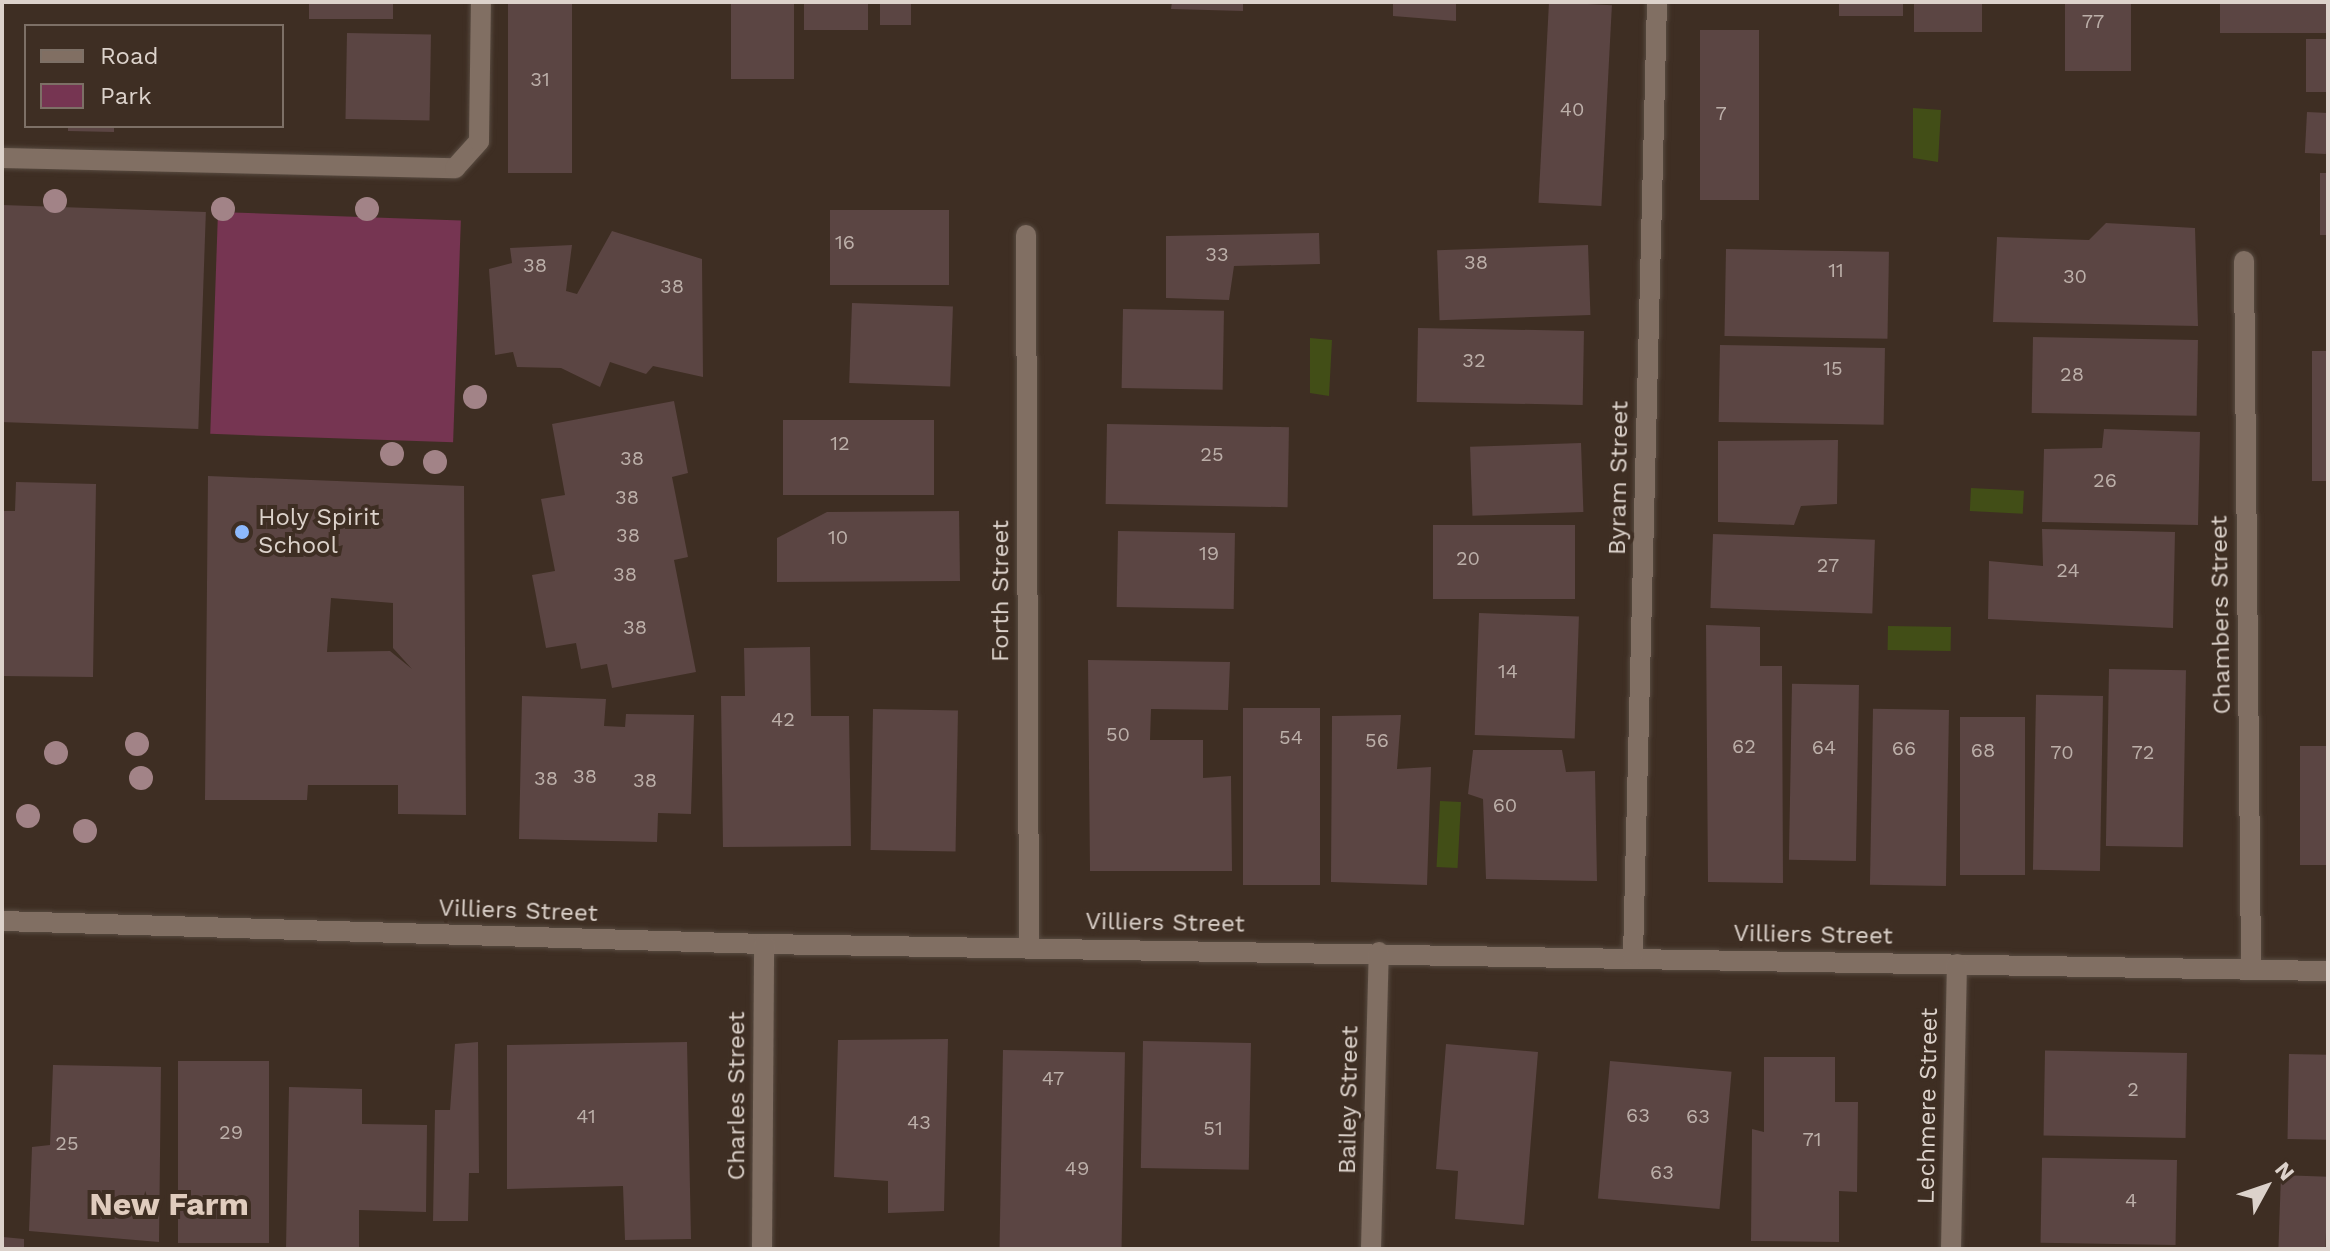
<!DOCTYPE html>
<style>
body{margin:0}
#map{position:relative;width:2330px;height:1251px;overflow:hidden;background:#3e2e23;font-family:"Work Sans",sans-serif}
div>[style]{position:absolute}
.green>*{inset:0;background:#763552;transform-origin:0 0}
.water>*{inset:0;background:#424e17;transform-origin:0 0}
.building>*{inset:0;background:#5b4543;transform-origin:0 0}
.roads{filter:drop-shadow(0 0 2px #584b41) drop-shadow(0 0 2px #584b41)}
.street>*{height:20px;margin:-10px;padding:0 10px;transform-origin:10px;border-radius:10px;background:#816f63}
.trees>*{width:24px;height:24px;margin:-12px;border-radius:50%;background:#a28387}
.dots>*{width:22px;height:22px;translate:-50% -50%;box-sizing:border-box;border:4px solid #3e2e23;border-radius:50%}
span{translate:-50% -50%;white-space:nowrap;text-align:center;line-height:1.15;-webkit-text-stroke:8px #3e2e23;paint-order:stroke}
.number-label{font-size:20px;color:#bcafa9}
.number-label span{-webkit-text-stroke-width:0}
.street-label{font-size:24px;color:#dcd2cb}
.poi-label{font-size:24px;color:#dcd2cb}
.left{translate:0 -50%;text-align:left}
.district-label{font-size:32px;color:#e0ccbe;font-weight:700}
.frame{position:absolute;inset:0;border:4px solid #dcd2cb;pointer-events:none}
.legend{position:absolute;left:24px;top:24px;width:260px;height:104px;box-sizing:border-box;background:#3e2e23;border:2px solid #7d7066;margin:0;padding:10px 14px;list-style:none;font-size:24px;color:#dcd2cb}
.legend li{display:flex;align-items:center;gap:16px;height:40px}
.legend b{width:40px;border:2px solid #7d7066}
.north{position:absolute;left:2226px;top:1147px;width:80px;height:80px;-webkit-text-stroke:6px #3e2e23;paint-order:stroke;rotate:50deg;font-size:22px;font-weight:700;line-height:32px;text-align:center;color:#dcd2cb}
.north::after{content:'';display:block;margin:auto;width:28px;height:36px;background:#dcd2cb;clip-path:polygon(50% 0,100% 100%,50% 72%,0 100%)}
</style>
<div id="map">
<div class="green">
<div style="left:218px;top:212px;width:243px;height:222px;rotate:2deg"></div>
</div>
<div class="water">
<div style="clip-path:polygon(1913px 108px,1941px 110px,1938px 162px,1913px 158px)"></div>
<div style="clip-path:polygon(1310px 338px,1332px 340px,1329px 396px,1310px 393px)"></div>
<div style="left:1971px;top:488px;width:53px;height:23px;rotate:3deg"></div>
<div style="left:1888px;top:626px;width:63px;height:24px;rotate:1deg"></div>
<div style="left:1440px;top:801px;width:21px;height:66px;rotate:3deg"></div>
</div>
<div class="building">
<div style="left:309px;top:2px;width:84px;height:17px"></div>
<div style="left:508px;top:2px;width:64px;height:171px"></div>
<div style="left:731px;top:2px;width:63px;height:77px"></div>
<div style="left:804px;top:2px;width:64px;height:28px"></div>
<div style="left:880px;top:2px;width:31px;height:23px"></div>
<div style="clip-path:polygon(1172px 2px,1243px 2px,1243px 11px,1171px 9px)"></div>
<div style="clip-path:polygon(1393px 2px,1456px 2px,1456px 21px,1393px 16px)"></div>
<div style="left:1549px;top:2px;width:63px;height:201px;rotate:3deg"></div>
<div style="left:1839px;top:2px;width:64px;height:14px"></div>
<div style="left:1914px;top:2px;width:68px;height:30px"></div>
<div style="left:2065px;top:2px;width:66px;height:69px"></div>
<div style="left:2220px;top:2px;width:108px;height:31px"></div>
<div style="left:1700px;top:30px;width:59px;height:170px"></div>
<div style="left:347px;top:33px;width:84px;height:86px;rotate:1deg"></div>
<div style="left:2306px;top:39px;width:22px;height:53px"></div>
<div style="left:2307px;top:112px;width:21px;height:41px;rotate:3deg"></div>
<div style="clip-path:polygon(68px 126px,114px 126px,114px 132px,68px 131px)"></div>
<div style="left:2320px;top:173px;width:8px;height:62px"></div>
<div style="left:2px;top:205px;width:204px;height:217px;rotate:2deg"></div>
<div style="left:830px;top:210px;width:119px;height:75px"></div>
<div style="clip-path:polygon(2106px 223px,2195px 228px,2198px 326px,1993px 322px,1997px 237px,2089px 240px)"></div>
<div style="clip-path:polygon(612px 231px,702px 259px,703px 377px,653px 366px,646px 374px,610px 362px,600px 387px,561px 368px,517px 367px,513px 352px,495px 355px,489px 269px,512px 263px,510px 248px,572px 245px,566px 291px,577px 294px)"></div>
<div style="clip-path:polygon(1319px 233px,1320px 264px,1234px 266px,1229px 300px,1166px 298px,1166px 236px)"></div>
<div style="left:1588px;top:245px;width:70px;height:151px;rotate:88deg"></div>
<div style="left:1726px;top:249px;width:163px;height:87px;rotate:1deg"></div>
<div style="left:852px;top:303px;width:101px;height:80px;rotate:2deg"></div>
<div style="left:1123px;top:309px;width:101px;height:79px;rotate:1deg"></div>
<div style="left:1418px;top:328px;width:166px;height:74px;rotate:1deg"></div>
<div style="left:2033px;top:337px;width:165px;height:76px;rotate:1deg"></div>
<div style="left:1720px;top:345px;width:165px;height:77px;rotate:1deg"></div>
<div style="left:2312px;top:351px;width:16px;height:130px"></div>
<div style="clip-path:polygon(674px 401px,688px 473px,672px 477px,688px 557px,674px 560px,696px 672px,612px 688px,607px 664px,581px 669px,576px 643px,546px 648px,532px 575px,555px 571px,541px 499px,565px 495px,552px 424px)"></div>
<div style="left:783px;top:420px;width:151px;height:75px"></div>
<div style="left:1107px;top:424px;width:182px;height:80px;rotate:1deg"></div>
<div style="clip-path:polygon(2104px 429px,2200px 432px,2198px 525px,2042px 522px,2044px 449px,2102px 448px)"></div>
<div style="clip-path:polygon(1838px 440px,1837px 504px,1801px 506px,1794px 525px,1718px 522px,1718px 441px)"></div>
<div style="left:1581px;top:443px;width:69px;height:111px;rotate:88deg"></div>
<div style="clip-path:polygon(evenodd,208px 476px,464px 486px,466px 815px,398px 814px,398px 785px,308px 785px,307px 800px,205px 800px,208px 476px,331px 598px,393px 603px,393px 648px,412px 669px,390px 651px,327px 652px,331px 598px)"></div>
<div style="clip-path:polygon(16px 482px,96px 484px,93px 677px,2px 676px,2px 511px,15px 511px)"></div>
<div style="clip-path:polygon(959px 511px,960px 581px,777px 582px,777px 538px,827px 512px)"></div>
<div style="left:1433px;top:525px;width:142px;height:74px"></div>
<div style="clip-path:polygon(2042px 529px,2175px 532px,2173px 628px,1988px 619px,1989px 561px,2043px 566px)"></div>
<div style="left:1118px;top:531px;width:117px;height:76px;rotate:1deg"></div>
<div style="left:1713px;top:534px;width:162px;height:74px;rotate:2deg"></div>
<div style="left:1479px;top:613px;width:100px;height:122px;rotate:2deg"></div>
<div style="clip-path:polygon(1706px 625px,1760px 627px,1760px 666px,1782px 666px,1783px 883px,1708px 882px)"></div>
<div style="clip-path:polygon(810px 647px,811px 716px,849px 716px,851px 846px,723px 847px,721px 696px,745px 696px,744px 648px)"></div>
<div style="clip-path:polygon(1088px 660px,1230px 662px,1228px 710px,1151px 709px,1150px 740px,1203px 740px,1203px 778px,1231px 776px,1232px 871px,1090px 871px)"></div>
<div style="left:2109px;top:669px;width:77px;height:177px;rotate:1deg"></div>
<div style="left:1859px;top:685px;width:176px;height:67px;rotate:91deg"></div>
<div style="clip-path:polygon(522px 696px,606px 699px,604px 726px,625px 727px,626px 714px,694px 715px,691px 814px,658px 813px,657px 842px,519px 839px)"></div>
<div style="left:2103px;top:696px;width:175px;height:67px;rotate:91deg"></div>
<div style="left:1243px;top:708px;width:77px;height:177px"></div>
<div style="left:873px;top:709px;width:85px;height:141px;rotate:1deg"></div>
<div style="left:1949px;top:710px;width:176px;height:76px;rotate:91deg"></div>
<div style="clip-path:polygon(1401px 715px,1397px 769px,1431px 767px,1427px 885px,1331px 882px,1332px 716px)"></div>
<div style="left:1960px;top:717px;width:65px;height:158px"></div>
<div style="left:2300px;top:746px;width:28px;height:119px"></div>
<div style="clip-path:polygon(1473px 750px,1562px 750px,1566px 772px,1595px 771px,1597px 881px,1486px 879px,1483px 799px,1468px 794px)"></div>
<div style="clip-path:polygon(948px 1039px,944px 1211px,888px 1213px,888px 1181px,834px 1177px,838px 1040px)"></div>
<div style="left:1143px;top:1041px;width:108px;height:127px;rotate:1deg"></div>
<div style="clip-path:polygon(478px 1042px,479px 1173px,469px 1173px,468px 1221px,433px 1221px,435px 1110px,450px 1110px,455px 1044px)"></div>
<div style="clip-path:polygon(687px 1042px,691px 1239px,625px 1240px,623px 1186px,507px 1189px,507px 1045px)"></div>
<div style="clip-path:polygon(1446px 1044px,1538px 1052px,1524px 1225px,1455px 1219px,1458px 1171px,1436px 1169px)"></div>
<div style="left:1003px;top:1050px;width:122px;height:199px;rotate:1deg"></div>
<div style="left:2187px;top:1053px;width:85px;height:142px;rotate:91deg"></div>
<div style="left:2289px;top:1054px;width:39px;height:85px;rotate:1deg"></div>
<div style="clip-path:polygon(1764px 1057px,1835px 1057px,1835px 1102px,1858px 1102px,1857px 1192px,1839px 1191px,1839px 1242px,1751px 1241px,1752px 1129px,1764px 1132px)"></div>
<div style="left:269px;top:1061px;width:182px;height:91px;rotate:90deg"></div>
<div style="left:1610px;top:1061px;width:122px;height:138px;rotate:5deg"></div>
<div style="clip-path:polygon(53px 1065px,161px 1067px,159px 1242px,29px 1231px,32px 1147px,50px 1145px)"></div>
<div style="clip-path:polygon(289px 1087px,362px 1089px,362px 1124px,427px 1125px,426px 1212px,359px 1210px,359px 1249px,286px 1249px)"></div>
<div style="left:2177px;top:1160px;width:85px;height:135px;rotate:91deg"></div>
<div style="left:2281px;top:1175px;width:47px;height:74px;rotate:2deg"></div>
<div style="clip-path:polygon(3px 1237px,24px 1239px,24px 1249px,2px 1249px)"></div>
</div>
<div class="roads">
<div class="street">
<div style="left:2px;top:158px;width:453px;rotate:1.3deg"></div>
<div style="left:455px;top:168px;width:36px;rotate:-48deg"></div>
<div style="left:479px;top:141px;width:139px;rotate:-89.2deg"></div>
<div style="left:1026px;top:235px;width:712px;rotate:89.76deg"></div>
<div style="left:2244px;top:261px;width:707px;rotate:89.43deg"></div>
<div style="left:2px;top:921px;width:762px;rotate:1.73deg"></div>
<div style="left:764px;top:944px;width:1564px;rotate:0.99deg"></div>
<div style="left:1633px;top:956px;width:954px;rotate:-88.56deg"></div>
<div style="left:762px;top:1249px;width:305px;rotate:-89.6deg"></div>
<div style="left:1371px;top:1249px;width:297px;rotate:-88.5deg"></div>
<div style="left:1951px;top:1249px;width:285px;rotate:-88.8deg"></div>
</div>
</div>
<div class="trees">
<div style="left:55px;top:201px"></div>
<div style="left:223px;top:209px"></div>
<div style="left:367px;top:209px"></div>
<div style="left:475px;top:397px"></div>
<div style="left:392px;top:454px"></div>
<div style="left:435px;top:462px"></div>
<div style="left:137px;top:744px"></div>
<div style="left:56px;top:753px"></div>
<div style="left:141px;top:778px"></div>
<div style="left:28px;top:816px"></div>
<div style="left:85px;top:831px"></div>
</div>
<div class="dots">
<div style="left:242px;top:532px;background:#8db9fc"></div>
</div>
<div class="number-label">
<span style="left:2093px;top:21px">77</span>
<span style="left:540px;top:79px">31</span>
<span style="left:1572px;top:109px">40</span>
<span style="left:1721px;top:113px">7</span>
<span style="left:845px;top:242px">16</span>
<span style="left:1217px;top:254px">33</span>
<span style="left:1476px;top:262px">38</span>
<span style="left:535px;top:265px">38</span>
<span style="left:1836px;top:270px">11</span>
<span style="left:2075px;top:276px">30</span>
<span style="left:672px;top:286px">38</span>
<span style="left:1474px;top:360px">32</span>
<span style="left:1833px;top:368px">15</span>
<span style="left:2072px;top:374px">28</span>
<span style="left:840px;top:443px">12</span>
<span style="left:1212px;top:454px">25</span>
<span style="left:632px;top:458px">38</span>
<span style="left:2105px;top:480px">26</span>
<span style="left:627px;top:497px">38</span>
<span style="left:628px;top:535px">38</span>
<span style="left:838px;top:537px">10</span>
<span style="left:1209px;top:553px">19</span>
<span style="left:1468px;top:558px">20</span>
<span style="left:1828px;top:565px">27</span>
<span style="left:2068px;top:570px">24</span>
<span style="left:625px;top:574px">38</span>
<span style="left:635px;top:627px">38</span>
<span style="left:1508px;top:671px">14</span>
<span style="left:783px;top:719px">42</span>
<span style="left:1118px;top:734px">50</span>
<span style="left:1291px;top:737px">54</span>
<span style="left:1377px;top:740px">56</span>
<span style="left:1744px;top:746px">62</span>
<span style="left:1824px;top:747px">64</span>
<span style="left:1904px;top:748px">66</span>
<span style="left:1983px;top:750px">68</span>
<span style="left:2062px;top:752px">70</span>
<span style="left:2143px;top:752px">72</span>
<span style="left:585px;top:776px">38</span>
<span style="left:546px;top:778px">38</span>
<span style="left:645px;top:780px">38</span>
<span style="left:1505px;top:805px">60</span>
<span style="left:1053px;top:1078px">47</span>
<span style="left:2133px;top:1089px">2</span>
<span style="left:1638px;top:1115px">63</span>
<span style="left:586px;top:1116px">41</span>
<span style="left:1698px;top:1116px">63</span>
<span style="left:919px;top:1122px">43</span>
<span style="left:1213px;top:1128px">51</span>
<span style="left:231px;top:1132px">29</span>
<span style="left:1812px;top:1139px">71</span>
<span style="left:67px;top:1143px">25</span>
<span style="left:1077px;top:1168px">49</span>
<span style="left:1662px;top:1172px">63</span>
<span style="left:2131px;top:1200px">4</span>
</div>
<div class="street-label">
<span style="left:1619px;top:478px;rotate:-89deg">Byram Street</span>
<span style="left:1001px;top:591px;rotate:-90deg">Forth Street</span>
<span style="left:2221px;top:615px;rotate:-91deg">Chambers Street</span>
<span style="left:518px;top:911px;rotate:2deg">Villiers Street</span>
<span style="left:1165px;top:923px;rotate:1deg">Villiers Street</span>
<span style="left:1813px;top:935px;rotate:1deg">Villiers Street</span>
<span style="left:737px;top:1096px;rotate:-90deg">Charles Street</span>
<span style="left:1349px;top:1100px;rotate:-89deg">Bailey Street</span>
<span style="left:1928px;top:1106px;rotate:-89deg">Lechmere Street</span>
</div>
<div class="poi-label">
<span class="left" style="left:258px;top:532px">Holy Spirit<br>School</span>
</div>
<div class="district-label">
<span style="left:169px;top:1204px">New Farm</span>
</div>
<div class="frame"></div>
<ul class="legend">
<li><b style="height:10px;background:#816f63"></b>Road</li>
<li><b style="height:22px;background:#763552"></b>Park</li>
</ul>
<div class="north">N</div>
</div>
